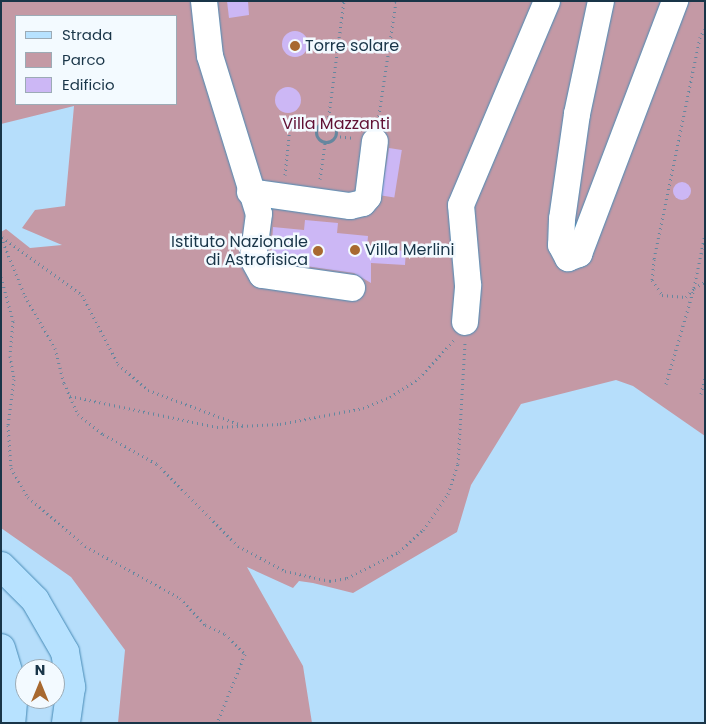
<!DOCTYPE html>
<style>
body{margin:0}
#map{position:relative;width:706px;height:724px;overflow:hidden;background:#b6defb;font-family:Poppins,sans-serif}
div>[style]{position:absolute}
.green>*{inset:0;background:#c499a5}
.building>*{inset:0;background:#ccb7f5;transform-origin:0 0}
.round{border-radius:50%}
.path>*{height:3px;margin-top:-1.5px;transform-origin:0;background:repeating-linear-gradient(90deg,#65879f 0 1px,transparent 0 5px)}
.path>.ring{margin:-1.5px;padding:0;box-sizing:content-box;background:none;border:3px solid #65879f;border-radius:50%}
.roads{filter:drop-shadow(0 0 1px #468ab6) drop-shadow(0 0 1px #468ab6)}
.minor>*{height:26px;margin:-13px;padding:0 13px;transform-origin:13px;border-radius:13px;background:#fff}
.major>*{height:28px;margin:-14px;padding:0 14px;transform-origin:14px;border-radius:14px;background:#b7e2ff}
.dots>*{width:14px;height:14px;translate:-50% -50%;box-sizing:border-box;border:2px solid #f3faff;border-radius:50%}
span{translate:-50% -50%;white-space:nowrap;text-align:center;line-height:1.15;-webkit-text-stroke:5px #f3faff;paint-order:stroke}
.poi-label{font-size:16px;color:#193548}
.left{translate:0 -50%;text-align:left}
.right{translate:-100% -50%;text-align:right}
.park-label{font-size:16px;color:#600f33}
.frame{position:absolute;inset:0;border:2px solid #193548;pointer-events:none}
.legend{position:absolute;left:15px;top:15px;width:162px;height:90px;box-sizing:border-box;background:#f3faff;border:1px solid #9cabb6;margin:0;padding:6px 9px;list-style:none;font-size:15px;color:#193548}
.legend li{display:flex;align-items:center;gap:10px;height:25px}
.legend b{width:25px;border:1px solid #9cabb6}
.north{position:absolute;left:15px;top:659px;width:50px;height:50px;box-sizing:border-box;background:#f3faff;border:1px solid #9cabb6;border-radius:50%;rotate:0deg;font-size:14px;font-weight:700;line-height:20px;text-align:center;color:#193548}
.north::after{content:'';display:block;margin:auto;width:18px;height:22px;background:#a86930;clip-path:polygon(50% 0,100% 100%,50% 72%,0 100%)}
</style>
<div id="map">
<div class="green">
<div style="clip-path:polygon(evenodd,1px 1px,705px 1px,705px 436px,633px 386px,616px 380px,521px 404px,471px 485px,457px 532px,353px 593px,313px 583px,299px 581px,293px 588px,247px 567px,303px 666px,312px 723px,118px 723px,125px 650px,71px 577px,1px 528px,1px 232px,6px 229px,30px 248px,62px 245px,22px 228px,35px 210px,65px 206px,74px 106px,1px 124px,1px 1px,16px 16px,176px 16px,176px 104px,16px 104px,16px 16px)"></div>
</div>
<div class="building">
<div style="clip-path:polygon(227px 1px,248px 1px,249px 15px,229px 18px)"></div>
<div class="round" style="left:282px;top:31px;width:26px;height:26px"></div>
<div class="round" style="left:275px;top:87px;width:26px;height:26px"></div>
<div style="left:389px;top:148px;width:13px;height:48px;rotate:9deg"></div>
<div class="round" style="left:673px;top:182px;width:18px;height:18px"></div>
<div style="clip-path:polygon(305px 220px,338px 223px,337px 233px,368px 236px,367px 248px,406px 251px,405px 265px,371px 263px,371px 283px,354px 273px,271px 261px,273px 227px,304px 230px)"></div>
</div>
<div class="path">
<div style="left:705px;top:29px;width:9px;rotate:122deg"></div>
<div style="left:700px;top:37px;width:227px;rotate:101.7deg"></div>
<div style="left:654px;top:259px;width:21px;rotate:95deg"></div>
<div style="left:652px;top:280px;width:18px;rotate:56deg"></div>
<div style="left:662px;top:295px;width:24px;rotate:5deg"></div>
<div style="left:686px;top:297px;width:12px;rotate:-48deg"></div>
<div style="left:694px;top:288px;width:55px;rotate:-78.5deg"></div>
<div style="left:308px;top:44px;width:29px;rotate:6deg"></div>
<div style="left:378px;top:121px;width:120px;rotate:-81.4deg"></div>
<div style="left:396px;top:2px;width:5px;rotate:-169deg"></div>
<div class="ring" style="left:316px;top:122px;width:17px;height:17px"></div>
<div style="left:328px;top:122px;width:122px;rotate:-82.5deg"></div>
<div style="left:290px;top:127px;width:25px;rotate:7deg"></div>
<div style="left:335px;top:136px;width:20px;rotate:6deg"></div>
<div style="left:285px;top:175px;width:58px;rotate:-84.1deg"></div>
<div style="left:320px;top:179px;width:37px;rotate:-82deg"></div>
<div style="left:1px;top:237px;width:64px;rotate:67.9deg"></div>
<div style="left:25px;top:296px;width:60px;rotate:60deg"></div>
<div style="left:55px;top:348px;width:36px;rotate:76deg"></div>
<div style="left:64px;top:383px;width:34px;rotate:66deg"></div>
<div style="left:78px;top:414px;width:32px;rotate:39deg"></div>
<div style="left:103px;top:434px;width:62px;rotate:29.1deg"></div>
<div style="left:157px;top:464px;width:115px;rotate:45.4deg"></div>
<div style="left:238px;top:546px;width:53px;rotate:28deg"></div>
<div style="left:285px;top:571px;width:46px;rotate:12.5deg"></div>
<div style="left:330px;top:581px;width:17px;rotate:-10deg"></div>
<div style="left:347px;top:578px;width:58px;rotate:-26.6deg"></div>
<div style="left:399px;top:552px;width:33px;rotate:-43deg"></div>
<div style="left:423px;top:530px;width:44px;rotate:-55.2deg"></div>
<div style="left:448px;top:494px;width:32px;rotate:-72deg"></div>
<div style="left:458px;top:464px;width:121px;rotate:-86.7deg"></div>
<div style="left:2px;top:237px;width:99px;rotate:35.9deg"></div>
<div style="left:82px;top:295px;width:78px;rotate:62.4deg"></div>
<div style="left:118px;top:364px;width:40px;rotate:41deg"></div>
<div style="left:148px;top:390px;width:103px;rotate:20.6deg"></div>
<div style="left:1px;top:277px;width:46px;rotate:74.7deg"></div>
<div style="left:13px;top:321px;width:35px;rotate:95deg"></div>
<div style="left:10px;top:356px;width:23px;rotate:80deg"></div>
<div style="left:14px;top:379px;width:46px;rotate:97.4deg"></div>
<div style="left:8px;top:425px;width:43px;rotate:86deg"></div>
<div style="left:11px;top:468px;width:34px;rotate:60deg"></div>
<div style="left:28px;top:497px;width:75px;rotate:40.7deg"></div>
<div style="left:85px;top:546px;width:108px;rotate:28.7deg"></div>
<div style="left:180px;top:598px;width:37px;rotate:47deg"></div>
<div style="left:205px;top:625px;width:22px;rotate:24deg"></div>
<div style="left:225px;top:634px;width:28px;rotate:45deg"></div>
<div style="left:245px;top:654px;width:74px;rotate:112.1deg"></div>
<div style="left:666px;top:384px;width:100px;rotate:-73.7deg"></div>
<div style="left:694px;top:288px;width:13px;rotate:-29deg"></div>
<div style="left:701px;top:394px;width:18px;rotate:-77deg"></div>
<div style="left:70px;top:396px;width:150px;rotate:11.9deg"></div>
<div style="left:217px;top:427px;width:63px;rotate:-2.7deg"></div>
<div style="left:280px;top:424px;width:85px;rotate:-10.9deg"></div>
<div style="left:363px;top:408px;width:29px;rotate:-22deg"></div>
<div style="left:390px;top:397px;width:35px;rotate:-33deg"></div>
<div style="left:419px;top:378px;width:52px;rotate:-47.4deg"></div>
</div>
<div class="roads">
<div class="minor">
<div style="left:204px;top:1px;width:55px;rotate:83.8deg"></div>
<div style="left:210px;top:56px;width:165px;rotate:72.8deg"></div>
<div style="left:259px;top:214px;width:45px;rotate:97.6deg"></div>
<div style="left:253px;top:259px;width:18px;rotate:61deg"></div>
<div style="left:262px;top:275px;width:91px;rotate:8.2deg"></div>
<div style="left:601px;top:1px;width:116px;rotate:102deg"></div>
<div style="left:577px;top:114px;width:106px;rotate:98.1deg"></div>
<div style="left:562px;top:219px;width:26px;rotate:92deg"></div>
<div style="left:561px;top:245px;width:15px;rotate:62deg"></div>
<div style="left:568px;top:258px;width:12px;rotate:-20deg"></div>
<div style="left:579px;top:254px;width:271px;rotate:-69.2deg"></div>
<div style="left:250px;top:192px;width:101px;rotate:8deg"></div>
<div style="left:350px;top:206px;width:13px;rotate:-13deg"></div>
<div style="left:363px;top:203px;width:8px;rotate:-50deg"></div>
<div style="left:368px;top:197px;width:56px;rotate:-82.9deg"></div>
<div style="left:465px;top:322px;width:37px;rotate:-85deg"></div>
<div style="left:468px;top:285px;width:80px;rotate:-95deg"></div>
<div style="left:461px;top:205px;width:221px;rotate:-67.1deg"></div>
</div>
<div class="major">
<div style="left:1px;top:566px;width:48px;rotate:45deg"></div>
<div style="left:35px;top:600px;width:60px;rotate:60deg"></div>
<div style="left:65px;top:652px;width:36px;rotate:80deg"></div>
<div style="left:71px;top:687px;width:36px;rotate:98deg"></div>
<div style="left:1px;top:648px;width:45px;rotate:73.2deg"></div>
<div style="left:14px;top:691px;width:32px;rotate:95deg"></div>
</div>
</div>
<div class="dots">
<div style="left:295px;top:46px;background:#a86930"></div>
<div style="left:355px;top:250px;background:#a86930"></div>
<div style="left:318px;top:251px;background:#a86930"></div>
</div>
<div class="poi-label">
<span class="left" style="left:305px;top:46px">Torre solare</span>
<span class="right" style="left:308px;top:251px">Istituto Nazionale<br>di Astrofisica</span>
<span class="left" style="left:365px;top:250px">Villa Merlini</span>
</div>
<div class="park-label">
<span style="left:336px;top:124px">Villa Mazzanti</span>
</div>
<div class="frame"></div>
<ul class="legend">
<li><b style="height:6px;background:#b7e2ff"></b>Strada</li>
<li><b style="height:14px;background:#c499a5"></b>Parco</li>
<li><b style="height:14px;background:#ccb7f5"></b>Edificio</li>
</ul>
<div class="north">N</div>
</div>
